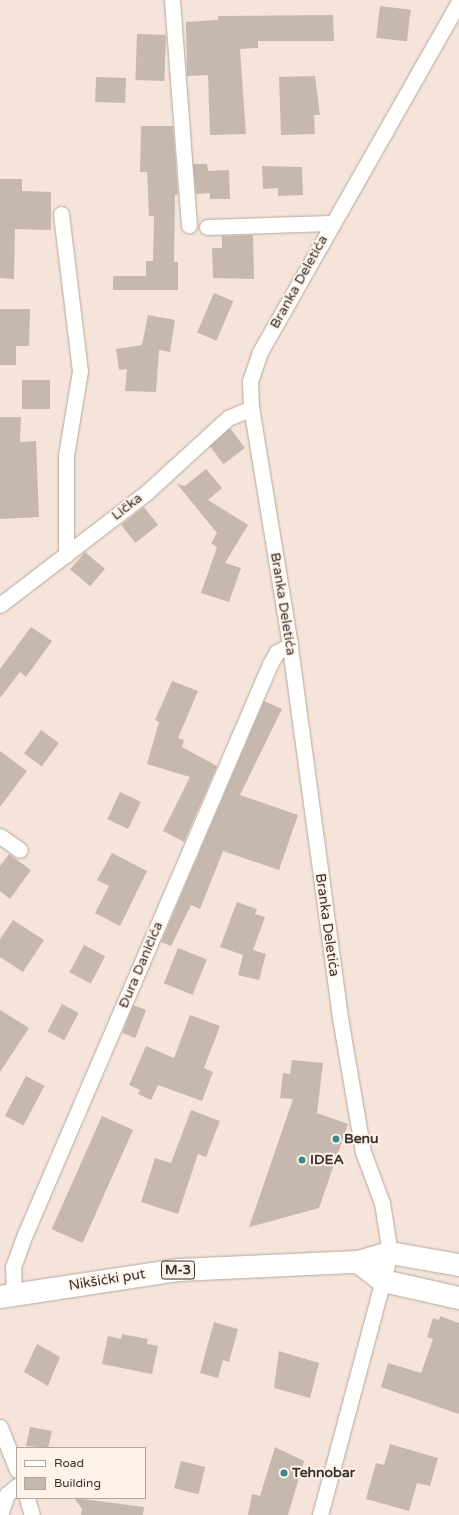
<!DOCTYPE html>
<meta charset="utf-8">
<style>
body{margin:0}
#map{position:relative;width:459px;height:1515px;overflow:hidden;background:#f4e4d9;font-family:"Varela Round",sans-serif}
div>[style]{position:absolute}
.building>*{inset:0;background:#c7b8ae;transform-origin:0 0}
.roads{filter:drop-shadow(0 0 1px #b6a79d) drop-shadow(0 0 1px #b6a79d)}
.street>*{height:15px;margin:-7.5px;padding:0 7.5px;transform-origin:7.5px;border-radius:7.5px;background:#fff}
.primary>*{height:22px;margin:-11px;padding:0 11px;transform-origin:11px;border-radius:11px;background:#fff}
.dots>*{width:11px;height:11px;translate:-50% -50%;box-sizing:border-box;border:2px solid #fff2e9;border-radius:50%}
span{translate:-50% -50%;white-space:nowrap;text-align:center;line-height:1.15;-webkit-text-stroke:4px #fff2e9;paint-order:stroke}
.shield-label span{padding:1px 3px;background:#fff2e9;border:1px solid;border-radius:3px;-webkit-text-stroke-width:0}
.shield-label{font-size:13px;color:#39332f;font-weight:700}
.street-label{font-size:14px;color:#39332f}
.poi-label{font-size:14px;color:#39332f;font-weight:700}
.left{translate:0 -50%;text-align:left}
.legend{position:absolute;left:16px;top:1447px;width:130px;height:52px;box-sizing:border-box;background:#fff2e9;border:1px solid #b0a69f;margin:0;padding:5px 7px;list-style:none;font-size:12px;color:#39332f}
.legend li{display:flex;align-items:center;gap:8px;height:20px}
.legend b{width:20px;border:1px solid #b0a69f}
</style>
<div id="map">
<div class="building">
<div style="left:380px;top:6px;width:31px;height:32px;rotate:7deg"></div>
<div style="clip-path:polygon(333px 15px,334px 41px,258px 41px,258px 48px,240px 49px,246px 134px,210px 135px,208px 75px,187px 76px,186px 22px,218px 20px,218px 16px)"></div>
<div style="left:137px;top:34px;width:29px;height:46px;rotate:2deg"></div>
<div style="clip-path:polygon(315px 76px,320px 115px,314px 115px,315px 134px,281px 135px,279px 77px)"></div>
<div style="left:96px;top:77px;width:30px;height:25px;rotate:2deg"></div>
<div style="clip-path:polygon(141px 126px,173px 126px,178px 194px,175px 195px,174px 262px,178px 262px,178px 290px,113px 290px,113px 276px,146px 276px,146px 261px,153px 261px,154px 216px,149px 216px,147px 172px,140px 172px)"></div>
<div style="clip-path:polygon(193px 164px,207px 164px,208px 171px,229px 170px,230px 199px,210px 199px,210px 193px,196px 194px)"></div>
<div style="clip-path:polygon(262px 166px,302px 167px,303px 195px,278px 196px,278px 188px,263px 189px)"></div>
<div style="clip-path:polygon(0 179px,22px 179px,22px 191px,51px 192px,51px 230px,15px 229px,14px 279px,0 278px)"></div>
<div style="clip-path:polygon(253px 235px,254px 279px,213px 278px,212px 248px,222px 248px,222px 236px)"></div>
<div style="left:214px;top:293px;width:21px;height:43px;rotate:23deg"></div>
<div style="clip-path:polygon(0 309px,30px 309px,29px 346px,16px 346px,16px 365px,0 365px)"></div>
<div style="clip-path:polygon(148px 315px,175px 320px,170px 352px,159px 350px,156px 392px,125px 391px,127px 369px,119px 370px,116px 349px,142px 345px)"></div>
<div style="left:22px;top:380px;width:28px;height:29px"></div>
<div style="clip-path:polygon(0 417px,21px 417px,20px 442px,36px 441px,39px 517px,0 519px)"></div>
<div style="left:230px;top:428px;width:25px;height:27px;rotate:53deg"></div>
<div style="clip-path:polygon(206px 469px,222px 488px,208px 500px,248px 525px,225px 563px,241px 568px,229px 602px,201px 593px,217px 547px,211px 543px,217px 533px,177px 484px,185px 486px)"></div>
<div style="left:144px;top:507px;width:23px;height:29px;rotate:52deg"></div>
<div style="left:85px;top:552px;width:26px;height:23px;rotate:40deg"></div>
<div style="clip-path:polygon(31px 627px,52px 641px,26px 677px,20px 672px,0 698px,0 669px)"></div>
<div style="clip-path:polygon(172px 681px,198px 691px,178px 738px,184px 740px,182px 747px,217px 766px,184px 842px,163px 831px,190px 777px,147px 764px,159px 722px,155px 720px)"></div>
<div style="clip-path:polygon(264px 701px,282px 709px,240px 795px,298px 815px,279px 870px,223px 851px,200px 909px,191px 905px,171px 946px,161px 942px)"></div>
<div style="left:41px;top:730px;width:22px;height:29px;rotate:36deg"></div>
<div style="clip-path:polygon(0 751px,27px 771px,0 807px)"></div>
<div style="left:120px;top:792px;width:23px;height:30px;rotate:25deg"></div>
<div style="clip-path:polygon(112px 853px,147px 871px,120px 926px,95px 913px,109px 886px,97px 880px)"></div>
<div style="clip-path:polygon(9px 854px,31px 870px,10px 899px,0 891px,0 866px)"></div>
<div style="clip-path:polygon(237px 902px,257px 909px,255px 914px,265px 917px,253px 950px,266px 954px,259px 980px,238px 975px,243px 955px,220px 947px)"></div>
<div style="clip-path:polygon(13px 920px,44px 940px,23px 972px,0 957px,0 939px)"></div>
<div style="left:84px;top:945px;width:24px;height:31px;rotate:28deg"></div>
<div style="left:178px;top:948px;width:31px;height:38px;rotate:22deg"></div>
<div style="left:62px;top:1004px;width:19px;height:31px;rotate:28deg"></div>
<div style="left:133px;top:1005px;width:14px;height:30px;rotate:21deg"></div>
<div style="clip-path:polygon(0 1010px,29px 1028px,0 1072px)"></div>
<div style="clip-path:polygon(190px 1015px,220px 1026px,204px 1068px,213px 1072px,202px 1101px,158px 1085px,151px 1100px,138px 1094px,140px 1090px,129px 1085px,146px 1046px,174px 1058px)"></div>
<div style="clip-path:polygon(292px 1060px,323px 1063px,317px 1113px,348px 1124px,319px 1208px,249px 1227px,293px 1099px,280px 1098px,283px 1073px,290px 1074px)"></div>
<div style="left:26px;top:1076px;width:21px;height:45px;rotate:28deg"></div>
<div style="clip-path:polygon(191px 1110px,220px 1121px,206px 1157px,198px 1154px,178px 1214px,141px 1202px,155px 1158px,171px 1163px)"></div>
<div style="left:102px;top:1116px;width:34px;height:124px;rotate:24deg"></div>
<div style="clip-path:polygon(440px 1316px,459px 1323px,459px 1414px,381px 1387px,388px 1363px,421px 1373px,433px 1339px,427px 1337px,433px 1318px,439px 1320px)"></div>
<div style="clip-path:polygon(214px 1322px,238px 1329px,229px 1362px,223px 1360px,218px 1378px,200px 1373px)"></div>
<div style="clip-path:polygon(122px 1334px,148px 1339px,147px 1344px,158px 1346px,152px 1374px,102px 1364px,108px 1336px,121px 1339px)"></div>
<div style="clip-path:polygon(37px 1344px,60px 1357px,48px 1386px,24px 1372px)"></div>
<div style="clip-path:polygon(279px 1351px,319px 1363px,310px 1398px,274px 1388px)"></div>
<div style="clip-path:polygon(30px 1427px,52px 1431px,48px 1448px,26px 1446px)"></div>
<div style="clip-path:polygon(390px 1444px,438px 1458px,430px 1486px,417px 1483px,409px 1511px,366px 1499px,376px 1463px,384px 1465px)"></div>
<div style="clip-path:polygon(275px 1447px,304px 1461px,288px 1515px,248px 1515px,252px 1494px,260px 1496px)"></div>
<div style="left:181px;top:1461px;width:25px;height:28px;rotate:14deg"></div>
<div style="clip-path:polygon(74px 1498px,144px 1507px,143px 1515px,81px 1515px,82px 1509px)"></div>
</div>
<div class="roads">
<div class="street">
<div style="left:172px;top:0;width:226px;rotate:85.7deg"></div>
<div style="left:61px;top:214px;width:158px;rotate:83.1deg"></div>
<div style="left:80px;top:371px;width:86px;rotate:99.4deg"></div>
<div style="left:66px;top:456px;width:99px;rotate:90deg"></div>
<div style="left:207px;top:227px;width:124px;rotate:-1.8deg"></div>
<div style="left:0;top:605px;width:185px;rotate:-37.5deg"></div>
<div style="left:147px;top:492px;width:110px;rotate:-42.4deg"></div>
<div style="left:228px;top:418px;width:25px;rotate:-23deg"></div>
<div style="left:0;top:836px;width:24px;rotate:35deg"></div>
<div style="left:14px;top:1294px;width:27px;rotate:-92deg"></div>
<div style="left:13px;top:1267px;width:37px;rotate:-70deg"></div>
<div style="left:26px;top:1232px;width:618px;rotate:-66.75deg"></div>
<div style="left:270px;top:664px;width:14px;rotate:-60deg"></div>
<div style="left:277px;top:652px;width:15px;rotate:-28deg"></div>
<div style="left:0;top:1427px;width:46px;rotate:68.4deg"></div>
<div style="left:27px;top:1498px;width:18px;rotate:74deg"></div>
<div style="left:0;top:1515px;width:22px;rotate:-72deg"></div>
<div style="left:7px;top:1494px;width:13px;rotate:-39deg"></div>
<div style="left:320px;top:1515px;width:271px;rotate:-75deg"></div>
<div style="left:390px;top:1253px;width:51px;rotate:-99.1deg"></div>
<div style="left:382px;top:1203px;width:54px;rotate:-110.4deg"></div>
<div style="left:363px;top:1152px;width:137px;rotate:-99.7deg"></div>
<div style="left:340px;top:1017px;width:375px;rotate:-97.7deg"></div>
<div style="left:290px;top:645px;width:240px;rotate:-99.3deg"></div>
<div style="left:251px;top:408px;width:27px;rotate:-92deg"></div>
<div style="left:250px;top:381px;width:31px;rotate:-71deg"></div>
<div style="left:260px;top:352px;width:403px;rotate:-60.4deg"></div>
</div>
<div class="primary">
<div style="left:358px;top:1262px;width:31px;rotate:37deg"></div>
<div style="left:383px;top:1281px;width:78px;rotate:12.6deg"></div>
<div style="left:0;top:1297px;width:181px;rotate:-8.6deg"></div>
<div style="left:179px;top:1270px;width:179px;rotate:-2.6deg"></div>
<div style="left:358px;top:1262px;width:33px;rotate:-16deg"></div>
<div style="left:390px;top:1253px;width:70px;rotate:9.9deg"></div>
</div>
</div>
<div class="dots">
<div style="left:336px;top:1139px;background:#40888a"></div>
<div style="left:302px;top:1160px;background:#40888a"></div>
<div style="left:284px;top:1473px;background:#40888a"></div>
</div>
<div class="shield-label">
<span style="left:178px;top:1270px">M-3</span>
</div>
<div class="street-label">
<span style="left:299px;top:282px;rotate:-61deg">Branka Deletića</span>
<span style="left:127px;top:507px;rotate:-38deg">Lička</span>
<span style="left:283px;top:604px;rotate:81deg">Branka Deletića</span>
<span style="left:327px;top:925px;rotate:82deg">Branka Deletića</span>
<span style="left:141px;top:965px;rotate:-67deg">Đura Daničića</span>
<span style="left:107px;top:1280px;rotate:-9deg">Nikšićki put</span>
</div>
<div class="poi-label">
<span class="left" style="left:344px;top:1139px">Benu</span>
<span class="left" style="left:310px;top:1160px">IDEA</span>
<span class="left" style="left:292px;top:1473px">Tehnobar</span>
</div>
<ul class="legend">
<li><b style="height:5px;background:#fff"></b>Road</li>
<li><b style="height:11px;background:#c7b8ae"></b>Building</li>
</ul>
</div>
